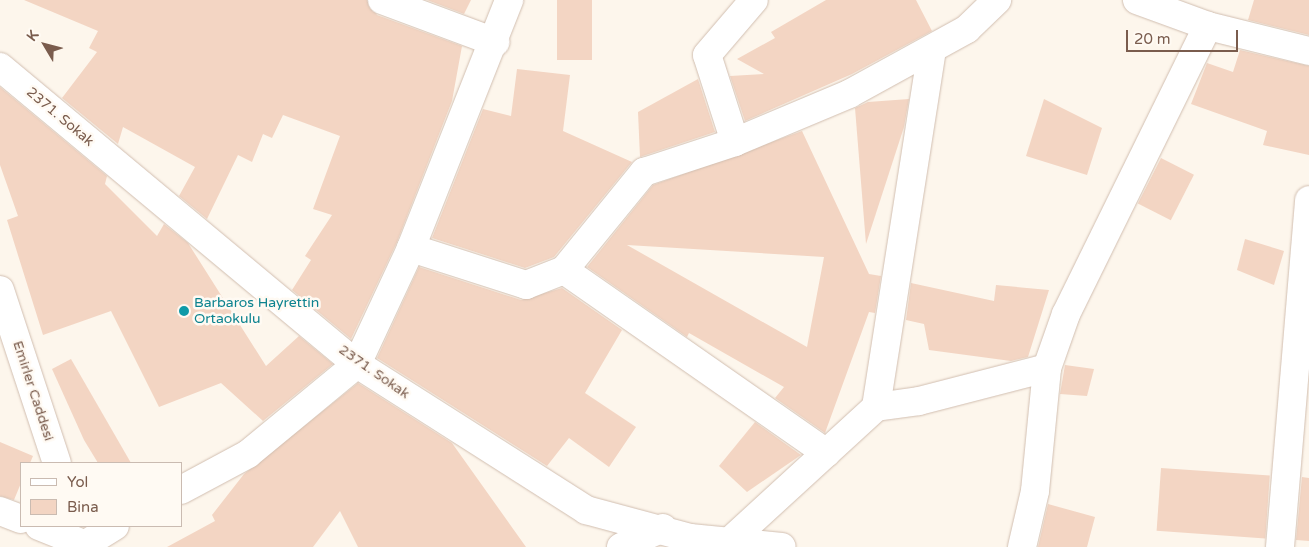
<!DOCTYPE html>
<style>
body{margin:0}
#map{position:relative;width:1309px;height:547px;overflow:hidden;background:#fdf6ec;font-family:"Varela Round",sans-serif}
div>[style]{position:absolute}
.building>*{inset:0;background:#f3d5c3;transform-origin:0 0}
.roads{filter:drop-shadow(0 0 1px #d1beb0) drop-shadow(0 0 1px #d1beb0)}
.minor>*{height:28px;margin:-14px;padding:0 14px;transform-origin:14px;border-radius:14px;background:#fff}
.dots>*{width:14px;height:14px;translate:-50% -50%;box-sizing:border-box;border:2px solid #fffaf3;border-radius:50%}
span{translate:-50% -50%;white-space:nowrap;text-align:center;line-height:1.15;-webkit-text-stroke:5px #fffaf3;paint-order:stroke}
.street-label{font-size:14px;color:#7a5c4d}
.culture-label{font-size:14px;color:#0d838f}
.left{translate:0 -50%;text-align:left}
.legend{position:absolute;left:20px;top:462px;width:162px;height:65px;box-sizing:border-box;background:#fffaf3;border:1px solid #cabbb1;margin:0;padding:6px 9px;list-style:none;font-size:15px;color:#7a5c4d}
.legend li{display:flex;align-items:center;gap:10px;height:25px}
.legend b{width:25px;border:1px solid #cabbb1}
.north{position:absolute;left:20px;top:20px;width:50px;height:50px;-webkit-text-stroke:4px #fffaf3;paint-order:stroke;rotate:307deg;font-size:14px;font-weight:700;line-height:20px;text-align:center;color:#7a5c4d}
.north::after{content:'';display:block;margin:auto;width:18px;height:22px;background:#7a5c4d;clip-path:polygon(50% 0,100% 100%,50% 72%,0 100%)}
.scale{position:absolute;left:1126px;top:30px;width:112px;height:22px;box-sizing:border-box;border:2px solid #7a5c4d;border-top:0;padding-left:6px;font-size:15px;line-height:18px;white-space:nowrap;color:#7a5c4d;-webkit-text-stroke:4px #fffaf3;paint-order:stroke}
</style>
<div id="map">
<div class="building">
<div style="clip-path:polygon(24px 0,367px 0,377px 15px,462px 46px,452px 101px,397px 242px,351px 339px,292px 290px,311px 260px,305px 256px,332px 215px,313px 209px,340px 136px,283px 115px,272px 138px,263px 134px,252px 162px,238px 155px,207px 219px,179px 196px,195px 167px,123px 127px,118px 144px,62px 98px,97px 52px,89px 48px,98px 31px)"></div>
<div style="clip-path:polygon(427px 0,471px 0,464px 14px)"></div>
<div style="left:557px;top:0;width:35px;height:60px"></div>
<div style="clip-path:polygon(826px 0,916px 0,932px 31px,852px 74px,745px 121px,730px 76px,764px 74px,737px 59px,775px 38px,771px 32px)"></div>
<div style="clip-path:polygon(1254px 0,1309px 0,1309px 35px,1248px 20px)"></div>
<div style="clip-path:polygon(1240px 50px,1309px 66px,1309px 155px,1263px 145px,1267px 131px,1191px 104px,1207px 63px,1233px 72px)"></div>
<div style="clip-path:polygon(517px 69px,570px 75px,563px 131px,632px 162px,554px 257px,525px 268px,432px 238px,483px 109px,511px 116px)"></div>
<div style="clip-path:polygon(698px 79px,715px 132px,640px 157px,638px 112px)"></div>
<div style="clip-path:polygon(0 87px,107px 176px,105px 184px,157px 236px,164px 224px,188px 243px,266px 366px,299px 336px,333px 364px,263px 421px,221px 383px,159px 407px,111px 311px,43px 335px,7px 220px,18px 216px,0 165px)"></div>
<div style="clip-path:polygon(909px 99px,904px 127px,866px 244px,855px 108px,868px 102px)"></div>
<div style="clip-path:polygon(1044px 99px,1102px 128px,1087px 175px,1026px 156px)"></div>
<div style="clip-path:polygon(evenodd,802px 131px,869px 274px,881px 276px,875px 313px,869px 312px,825px 433px,775px 398px,784px 387px,689px 333px,687px 337px,587px 267px,653px 185px,802px 131px,627px 245px,824px 257px,807px 347px,627px 245px)"></div>
<div style="left:1161px;top:158px;width:37px;height:51px;rotate:27deg"></div>
<div style="clip-path:polygon(1245px 239px,1284px 251px,1274px 285px,1237px 270px)"></div>
<div style="clip-path:polygon(419px 267px,521px 300px,562px 288px,622px 330px,585px 393px,636px 427px,609px 467px,569px 438px,547px 466px,377px 358px)"></div>
<div style="clip-path:polygon(911px 283px,994px 301px,996px 285px,1049px 290px,1028px 357px,1011px 361px,929px 350px,924px 324px,906px 320px)"></div>
<div style="clip-path:polygon(71px 359px,131px 463px,98px 463px,84px 440px,52px 369px)"></div>
<div style="clip-path:polygon(1065px 365px,1094px 369px,1087px 396px,1060px 394px)"></div>
<div style="clip-path:polygon(358px 383px,452px 443px,526px 547px,358px 547px,340px 511px,313px 547px,167px 547px,215px 521px,212px 515px,244px 474px)"></div>
<div style="clip-path:polygon(755px 422px,801px 455px,747px 492px,719px 466px)"></div>
<div style="clip-path:polygon(0 442px,33px 456px,30px 463px,21px 463px,21px 483px,14px 500px,0 496px)"></div>
<div style="left:1161px;top:468px;width:109px;height:63px;rotate:4deg"></div>
<div style="clip-path:polygon(1302px 477px,1309px 478px,1309px 541px,1296px 540px)"></div>
<div style="clip-path:polygon(1048px 504px,1095px 517px,1087px 547px,1038px 547px)"></div>
</div>
<div class="roads">
<div class="minor">
<div style="left:382px;top:0;width:121px;rotate:20.4deg"></div>
<div style="left:1137px;top:0;width:76px;rotate:20.1deg"></div>
<div style="left:1208px;top:26px;width:104px;rotate:13.9deg"></div>
<div style="left:0;top:67px;width:464px;rotate:39.8deg"></div>
<div style="left:357px;top:364px;width:272px;rotate:32.5deg"></div>
<div style="left:586px;top:510px;width:108px;rotate:15.1deg"></div>
<div style="left:690px;top:538px;width:92px;rotate:5.6deg"></div>
<div style="left:735px;top:142px;width:91px;rotate:-107.8deg"></div>
<div style="left:707px;top:55px;width:72px;rotate:-49.5deg"></div>
<div style="left:411px;top:248px;width:121px;rotate:17.8deg"></div>
<div style="left:526px;top:285px;width:41px;rotate:-21.5deg"></div>
<div style="left:564px;top:270px;width:127px;rotate:-50.8deg"></div>
<div style="left:644px;top:172px;width:96px;rotate:-18.2deg"></div>
<div style="left:735px;top:142px;width:124px;rotate:-22.8deg"></div>
<div style="left:849px;top:94px;width:135px;rotate:-28.8deg"></div>
<div style="left:967px;top:29px;width:42px;rotate:-44deg"></div>
<div style="left:564px;top:270px;width:320px;rotate:34.9deg"></div>
<div style="left:0;top:290px;width:182px;rotate:71.8deg"></div>
<div style="left:876px;top:407px;width:361px;rotate:-81.1deg"></div>
<div style="left:181px;top:490px;width:76px;rotate:-28.2deg"></div>
<div style="left:248px;top:454px;width:141px;rotate:-39.5deg"></div>
<div style="left:357px;top:364px;width:128px;rotate:-65deg"></div>
<div style="left:411px;top:248px;width:267px;rotate:-68.4deg"></div>
<div style="left:0;top:511px;width:22px;rotate:21deg"></div>
<div style="left:39px;top:526px;width:56px;rotate:22deg"></div>
<div style="left:730px;top:541px;width:198px;rotate:-42.5deg"></div>
<div style="left:876px;top:407px;width:43px;rotate:-7.9deg"></div>
<div style="left:919px;top:401px;width:132px;rotate:-14.5deg"></div>
<div style="left:81px;top:547px;width:40px;rotate:-32deg"></div>
<div style="left:621px;top:547px;width:46px;rotate:-24.3deg"></div>
<div style="left:1022px;top:547px;width:57px;rotate:-76.9deg"></div>
<div style="left:1035px;top:491px;width:124px;rotate:-84.4deg"></div>
<div style="left:1047px;top:368px;width:57px;rotate:-70.6deg"></div>
<div style="left:1066px;top:314px;width:321px;rotate:-63.8deg"></div>
<div style="left:1280px;top:547px;width:348px;rotate:-85.2deg"></div>
</div>
</div>
<div class="dots">
<div style="left:184px;top:311px;background:#0f9aa8"></div>
</div>
<div class="street-label">
<span style="left:60px;top:117px;rotate:40deg">2371. Sokak</span>
<span style="left:374px;top:372px;rotate:35deg">2371. Sokak</span>
<span style="left:33px;top:391px;rotate:72deg">Emirler Caddesi</span>
</div>
<div class="culture-label">
<span class="left" style="left:194px;top:311px">Barbaros Hayrettin<br>Ortaokulu</span>
</div>
<ul class="legend">
<li><b style="height:6px;background:#fff"></b>Yol</li>
<li><b style="height:14px;background:#f3d5c3"></b>Bina</li>
</ul>
<div class="north">K</div>
<div class="scale">20 m</div>
</div>
